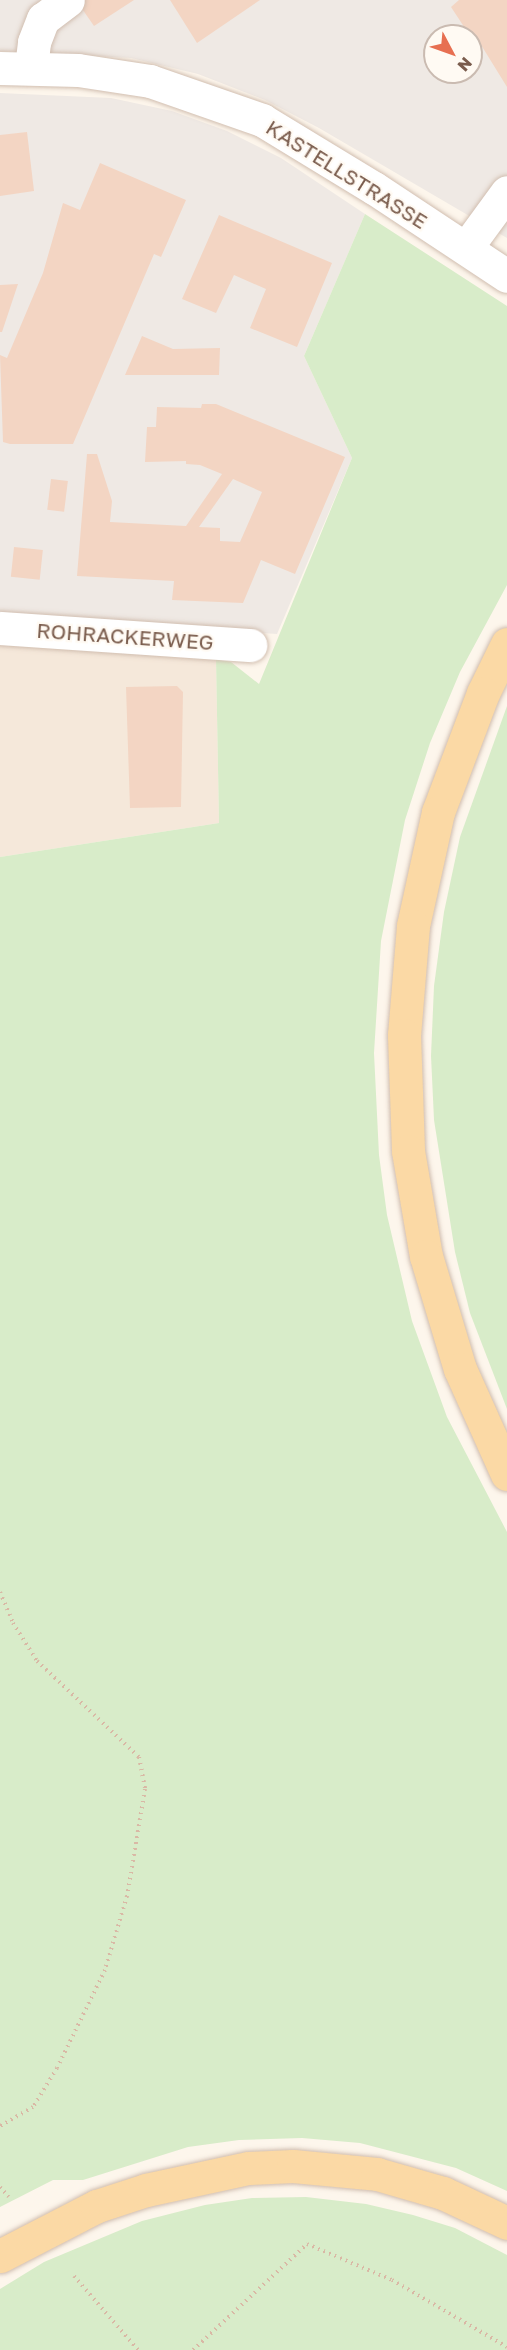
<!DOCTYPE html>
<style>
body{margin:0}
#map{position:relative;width:507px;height:2350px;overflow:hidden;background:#fdf6ec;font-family:"Golos Text",sans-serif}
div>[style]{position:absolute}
.residential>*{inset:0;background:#f5e8da}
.industrial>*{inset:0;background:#efe9e4}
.green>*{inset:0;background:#d8ecc9}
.building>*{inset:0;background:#f3d5c3;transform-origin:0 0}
.path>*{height:4px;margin-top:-2px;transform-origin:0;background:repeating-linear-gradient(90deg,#d9b8a5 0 1.5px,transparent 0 6px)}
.roads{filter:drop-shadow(0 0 2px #d1beb0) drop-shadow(0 0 2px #d1beb0)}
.minor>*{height:33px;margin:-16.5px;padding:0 16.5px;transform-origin:16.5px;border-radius:16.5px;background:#fff}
.major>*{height:33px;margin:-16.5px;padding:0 16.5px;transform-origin:16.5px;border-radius:16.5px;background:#fbd9a5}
span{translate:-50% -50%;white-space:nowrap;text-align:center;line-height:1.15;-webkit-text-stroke:4.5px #fffaf3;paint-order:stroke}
.street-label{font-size:21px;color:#7a5c4d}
.north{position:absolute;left:423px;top:24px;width:60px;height:60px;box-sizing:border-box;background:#fffaf3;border:2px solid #cabbb1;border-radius:50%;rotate:131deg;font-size:16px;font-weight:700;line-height:24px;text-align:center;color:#7a5c4d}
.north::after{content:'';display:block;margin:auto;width:21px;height:27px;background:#e76f51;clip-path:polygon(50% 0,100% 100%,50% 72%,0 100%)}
</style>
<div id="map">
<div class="residential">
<div style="clip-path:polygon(0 640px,216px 659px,219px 823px,0 857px)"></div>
</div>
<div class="industrial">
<div style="clip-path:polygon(evenodd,0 0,507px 0,507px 238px,319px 128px,265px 100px,198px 74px,131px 58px,0 51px,0 0,435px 36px,471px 36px,471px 72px,435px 72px,435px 36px)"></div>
<div style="clip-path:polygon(0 93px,111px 98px,172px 111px,227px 131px,281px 158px,365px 214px,304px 356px,352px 458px,277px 634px,0 616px)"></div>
</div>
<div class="green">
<div style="clip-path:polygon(365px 214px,507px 306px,507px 585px,460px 672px,430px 743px,405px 820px,381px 941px,374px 1053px,379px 1155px,387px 1215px,412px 1321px,447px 1417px,507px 1532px,507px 2191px,456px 2168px,360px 2143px,302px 2138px,239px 2140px,188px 2147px,83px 2180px,53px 2180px,0 2207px,0 857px,219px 823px,216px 659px,231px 662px,259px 684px,352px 458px,304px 356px)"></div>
<div style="clip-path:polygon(507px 706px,507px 1409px,470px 1313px,455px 1252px,434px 1120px,431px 1056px,434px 986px,444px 912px,460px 837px)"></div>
<div style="clip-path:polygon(306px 2197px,366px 2204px,413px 2215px,455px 2228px,507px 2255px,507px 2350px,0 2350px,0 2289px,44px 2262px,142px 2221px,205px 2205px,252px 2198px)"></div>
</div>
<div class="building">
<div style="clip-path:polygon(76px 0,134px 0,94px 26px)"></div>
<div style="clip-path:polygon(170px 0,260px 0,197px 43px)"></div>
<div style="clip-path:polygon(459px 0,507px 0,507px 87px,478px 40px,474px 42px,451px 7px)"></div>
<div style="clip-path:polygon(27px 132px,34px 191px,0 196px,0 135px)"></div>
<div style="clip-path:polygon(100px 163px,186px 200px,161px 257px,154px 254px,73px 444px,10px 444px,3px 442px,0 355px,7px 358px,43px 273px,63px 203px,80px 210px)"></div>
<div style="clip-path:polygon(219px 215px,332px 263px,297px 347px,250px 328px,266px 289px,234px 275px,216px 313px,182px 299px)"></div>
<div style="clip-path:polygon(18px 284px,2px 332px,0 332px,0 285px)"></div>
<div style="clip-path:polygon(142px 336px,173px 349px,220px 348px,219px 375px,125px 375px)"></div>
<div style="clip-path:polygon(evenodd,202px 404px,216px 404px,345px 457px,295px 574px,261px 560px,243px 603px,172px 600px,174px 581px,77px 576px,87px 454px,97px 454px,112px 501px,110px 522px,186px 526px,222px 474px,200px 465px,186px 464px,186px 461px,145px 462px,147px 427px,156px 427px,157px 407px,201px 408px,202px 404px,233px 479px,262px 492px,240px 542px,220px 541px,220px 528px,199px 527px,233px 479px)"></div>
<div style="left:51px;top:479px;width:17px;height:31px;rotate:7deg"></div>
<div style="left:14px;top:547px;width:29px;height:30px;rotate:6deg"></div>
<div style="clip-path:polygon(126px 687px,177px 686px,183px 692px,181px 807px,130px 808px)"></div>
</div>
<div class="path">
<div style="left:0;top:1592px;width:34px;rotate:67deg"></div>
<div style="left:13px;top:1623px;width:45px;rotate:57.7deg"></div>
<div style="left:37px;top:1661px;width:140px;rotate:43.3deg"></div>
<div style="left:139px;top:1757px;width:33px;rotate:79deg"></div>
<div style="left:145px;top:1789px;width:109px;rotate:99.5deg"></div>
<div style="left:127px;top:1896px;width:77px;rotate:106.6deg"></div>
<div style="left:105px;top:1970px;width:109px;rotate:116.1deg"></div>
<div style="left:57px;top:2068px;width:46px;rotate:121.6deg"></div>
<div style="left:33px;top:2107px;width:38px;rotate:150deg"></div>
<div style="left:0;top:2187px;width:13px;rotate:48deg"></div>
<div style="left:74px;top:2276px;width:98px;rotate:49.1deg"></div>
<div style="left:193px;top:2350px;width:156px;rotate:-42.9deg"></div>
<div style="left:307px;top:2244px;width:92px;rotate:23deg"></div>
<div style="left:392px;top:2280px;width:133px;rotate:30.2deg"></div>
</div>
<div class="roads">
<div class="minor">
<div style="left:31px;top:67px;width:25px;rotate:-83deg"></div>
<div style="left:34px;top:42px;width:25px;rotate:-69deg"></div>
<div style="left:43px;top:19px;width:31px;rotate:-37deg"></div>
<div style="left:0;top:68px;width:78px;rotate:1.5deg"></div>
<div style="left:78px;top:70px;width:73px;rotate:8.7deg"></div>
<div style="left:150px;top:81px;width:119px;rotate:19.2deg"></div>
<div style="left:262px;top:120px;width:131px;rotate:31.3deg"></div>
<div style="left:374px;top:188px;width:159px;rotate:33.5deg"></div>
<div style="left:466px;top:248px;width:69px;rotate:-53.8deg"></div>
<div style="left:0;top:628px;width:251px;rotate:3.9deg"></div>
</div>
<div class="major">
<div style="left:507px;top:644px;width:55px;rotate:116.1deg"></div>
<div style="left:483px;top:693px;width:127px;rotate:110.7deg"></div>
<div style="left:438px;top:812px;width:117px;rotate:102.4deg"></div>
<div style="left:413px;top:926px;width:109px;rotate:94.7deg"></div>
<div style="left:404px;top:1035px;width:116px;rotate:88deg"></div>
<div style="left:408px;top:1151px;width:107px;rotate:80.3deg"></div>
<div style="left:426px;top:1256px;width:118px;rotate:73.3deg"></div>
<div style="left:460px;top:1369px;width:115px;rotate:65.9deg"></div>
<div style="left:0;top:2256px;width:109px;rotate:-27.3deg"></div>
<div style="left:97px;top:2206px;width:52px;rotate:-18.1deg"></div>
<div style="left:146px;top:2190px;width:105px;rotate:-12.1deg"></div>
<div style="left:249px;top:2168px;width:44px;rotate:-2.6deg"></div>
<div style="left:293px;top:2166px;width:84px;rotate:5.4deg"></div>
<div style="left:377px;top:2174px;width:69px;rotate:16.1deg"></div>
<div style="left:443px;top:2193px;width:71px;rotate:25.1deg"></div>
</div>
</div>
<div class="street-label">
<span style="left:347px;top:174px;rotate:32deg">KASTELLSTRASSE</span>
<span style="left:125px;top:636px;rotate:4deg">ROHRACKERWEG</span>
</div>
<div class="north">N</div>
</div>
